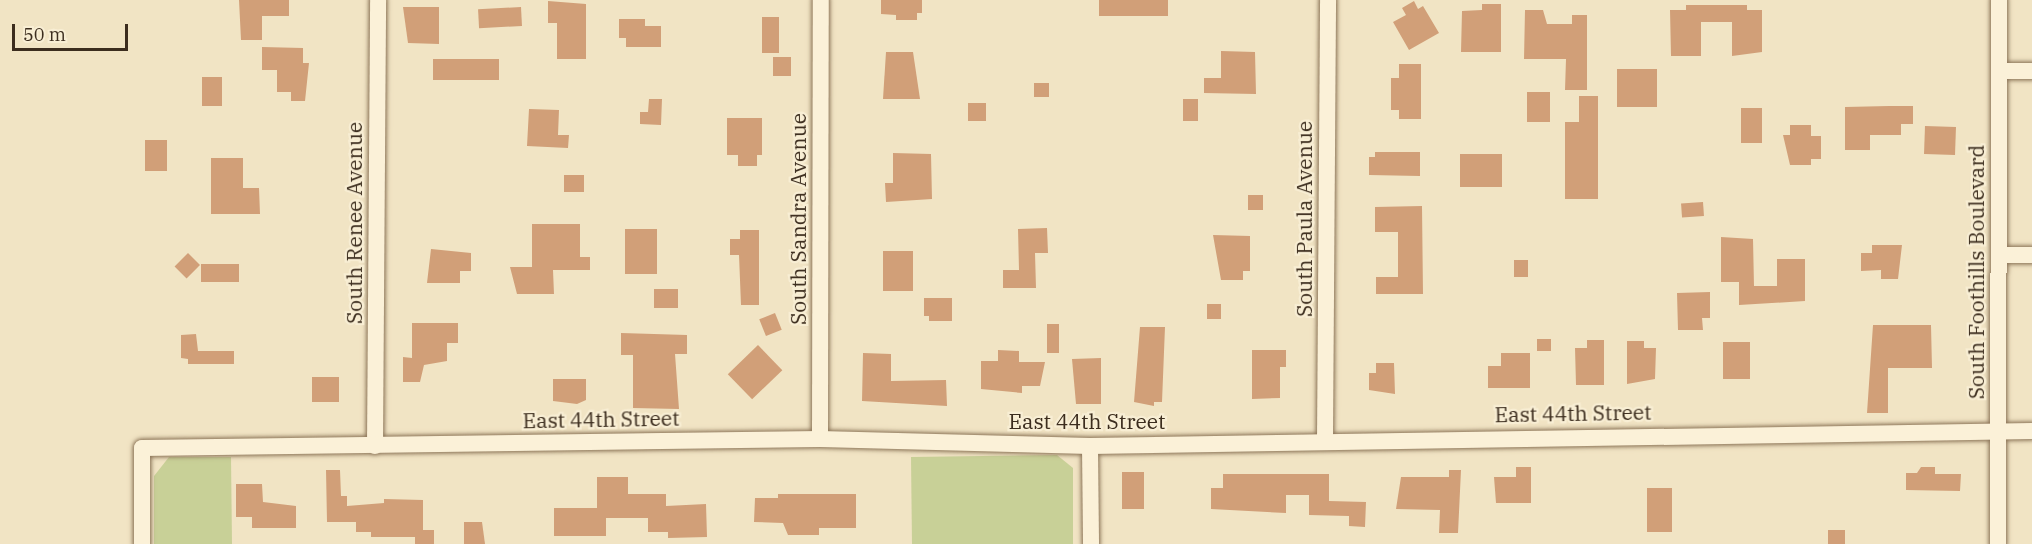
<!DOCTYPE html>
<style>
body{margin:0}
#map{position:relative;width:2032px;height:544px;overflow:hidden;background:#f1e4c4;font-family:"IBM Plex Serif",serif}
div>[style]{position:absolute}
.green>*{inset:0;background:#c8d097}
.building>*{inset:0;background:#d19f78;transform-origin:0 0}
.roads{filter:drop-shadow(0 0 2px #8d7659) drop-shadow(0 0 2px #8d7659)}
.minor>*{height:16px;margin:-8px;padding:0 8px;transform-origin:8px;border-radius:8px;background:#fbf1d8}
span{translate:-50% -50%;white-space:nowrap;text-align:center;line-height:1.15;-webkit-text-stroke:4.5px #f8eed4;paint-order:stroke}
.street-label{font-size:21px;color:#3c2d1e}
.scale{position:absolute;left:12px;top:24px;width:116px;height:27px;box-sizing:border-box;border:3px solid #3c2d1e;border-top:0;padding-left:8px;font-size:18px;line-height:21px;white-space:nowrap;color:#3c2d1e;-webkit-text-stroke:4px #f8eed4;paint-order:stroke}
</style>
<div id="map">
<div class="green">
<div style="clip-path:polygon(1057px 455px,1073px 468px,1073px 544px,912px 544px,911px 457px)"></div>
<div style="clip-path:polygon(169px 457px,231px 457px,232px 544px,154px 544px,154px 476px)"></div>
</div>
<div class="building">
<div style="clip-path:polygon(239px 0,289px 0,289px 16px,262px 16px,262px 40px,241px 40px)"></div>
<div style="clip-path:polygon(881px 0,922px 0,922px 13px,917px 13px,917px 20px,896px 20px,896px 15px,881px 14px)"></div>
<div style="left:1099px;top:0;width:69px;height:16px"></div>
<div style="clip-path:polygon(548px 1px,586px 4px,586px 59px,557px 59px,557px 23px,548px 23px)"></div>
<div style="clip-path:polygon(1414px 1px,1418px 9px,1423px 6px,1439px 33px,1409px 50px,1393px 22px,1406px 15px,1402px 8px)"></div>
<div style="clip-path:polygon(1482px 4px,1501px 4px,1501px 52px,1461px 52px,1462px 11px,1482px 10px)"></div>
<div style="clip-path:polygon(1686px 5px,1747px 5px,1747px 10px,1762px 10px,1762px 52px,1732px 56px,1732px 22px,1701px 22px,1701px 56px,1671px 56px,1670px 10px,1686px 10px)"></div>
<div style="clip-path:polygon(403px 7px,439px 7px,439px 44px,408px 43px)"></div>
<div style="left:521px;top:7px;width:19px;height:43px;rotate:87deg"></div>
<div style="clip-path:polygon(1525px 10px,1543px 10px,1547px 24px,1572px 24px,1572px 15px,1587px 15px,1587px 90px,1565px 90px,1566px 59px,1524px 59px)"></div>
<div style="left:762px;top:17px;width:17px;height:36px"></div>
<div style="clip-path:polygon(619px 19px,645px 19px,645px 26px,661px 26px,661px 47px,626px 47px,626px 38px,619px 38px)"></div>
<div style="clip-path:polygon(262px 47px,303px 48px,303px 63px,309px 63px,305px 101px,291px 101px,291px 92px,277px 92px,277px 70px,262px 70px)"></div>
<div style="clip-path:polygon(1221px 51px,1255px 52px,1256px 94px,1204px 93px,1204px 78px,1221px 78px)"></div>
<div style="clip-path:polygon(886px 52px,913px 52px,920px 99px,883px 99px)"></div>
<div style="left:773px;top:57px;width:18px;height:19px"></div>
<div style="left:499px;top:59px;width:21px;height:66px;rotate:90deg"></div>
<div style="clip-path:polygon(1399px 64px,1421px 64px,1421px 119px,1399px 119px,1399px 110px,1391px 110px,1391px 78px,1399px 78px)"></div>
<div style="left:1617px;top:69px;width:40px;height:38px"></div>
<div style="left:202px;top:77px;width:20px;height:29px"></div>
<div style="left:1034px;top:83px;width:15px;height:14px"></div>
<div style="left:1527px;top:92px;width:23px;height:30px"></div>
<div style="clip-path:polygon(1579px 96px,1598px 96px,1598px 199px,1565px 199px,1565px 122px,1579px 122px)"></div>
<div style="clip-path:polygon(649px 99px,662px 99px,661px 125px,640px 124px,640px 112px,648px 112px)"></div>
<div style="left:1183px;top:99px;width:15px;height:22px"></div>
<div style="left:968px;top:103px;width:18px;height:18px"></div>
<div style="clip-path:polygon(1889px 106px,1913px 106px,1913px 124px,1901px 124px,1901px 135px,1870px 135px,1870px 150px,1845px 150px,1845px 107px)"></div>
<div style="left:1741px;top:108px;width:21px;height:35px"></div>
<div style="clip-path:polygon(529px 109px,559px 110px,558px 135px,569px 135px,568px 148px,527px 146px)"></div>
<div style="clip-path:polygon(727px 118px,762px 118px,762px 155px,757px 155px,757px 166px,738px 166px,738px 155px,727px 155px)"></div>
<div style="clip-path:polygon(1790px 125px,1811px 125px,1811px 136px,1821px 136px,1821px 159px,1811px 159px,1811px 165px,1790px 165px,1783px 135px,1790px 135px)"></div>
<div style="left:1925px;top:126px;width:31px;height:28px;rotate:2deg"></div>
<div style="left:145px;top:140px;width:22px;height:31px"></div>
<div style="clip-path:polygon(1375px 152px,1420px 152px,1420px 176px,1369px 175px,1369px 157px,1375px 157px)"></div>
<div style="clip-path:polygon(893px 153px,931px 154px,932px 199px,886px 202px,885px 183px,893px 183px)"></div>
<div style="left:1460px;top:154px;width:42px;height:33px"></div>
<div style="clip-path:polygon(211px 158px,243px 158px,243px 188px,259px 188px,260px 214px,211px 214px)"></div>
<div style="left:564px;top:175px;width:20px;height:17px"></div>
<div style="left:1263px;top:195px;width:15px;height:15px;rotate:90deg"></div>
<div style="left:1703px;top:202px;width:14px;height:22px;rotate:86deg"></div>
<div style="clip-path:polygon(1422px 206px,1423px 294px,1376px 294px,1376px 277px,1398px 277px,1398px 232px,1375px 232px,1375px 207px)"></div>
<div style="clip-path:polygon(532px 224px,580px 224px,580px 257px,590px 257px,590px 270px,553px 270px,554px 294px,517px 294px,510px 267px,532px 267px)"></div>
<div style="clip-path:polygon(1047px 228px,1048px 253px,1035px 253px,1036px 288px,1003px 288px,1003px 270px,1019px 270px,1018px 229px)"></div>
<div style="left:625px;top:229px;width:32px;height:45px"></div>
<div style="clip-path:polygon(740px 230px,759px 230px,759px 305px,741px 305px,739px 255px,730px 255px,730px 239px,740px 239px)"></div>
<div style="clip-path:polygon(1213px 235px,1250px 236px,1250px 271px,1243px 271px,1243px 280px,1221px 280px)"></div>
<div style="clip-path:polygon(1721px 237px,1753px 239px,1754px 286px,1777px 286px,1777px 259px,1805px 259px,1805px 301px,1739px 305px,1739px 282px,1721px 282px)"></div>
<div style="clip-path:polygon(1872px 245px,1902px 245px,1898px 279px,1881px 279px,1881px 270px,1861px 271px,1861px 253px,1872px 253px)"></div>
<div style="clip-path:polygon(431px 249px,471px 253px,471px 271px,460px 271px,460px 283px,427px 283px)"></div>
<div style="left:883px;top:251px;width:30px;height:40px"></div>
<div style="left:188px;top:253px;width:17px;height:19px;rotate:45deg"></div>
<div style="left:1514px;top:260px;width:14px;height:17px"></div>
<div style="left:201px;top:264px;width:38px;height:18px"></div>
<div style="left:654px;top:289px;width:24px;height:19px"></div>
<div style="clip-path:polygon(1710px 292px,1710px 318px,1702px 318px,1703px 330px,1678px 330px,1677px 293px)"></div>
<div style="clip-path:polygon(924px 298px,952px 298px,952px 321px,929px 321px,929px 316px,924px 316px)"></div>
<div style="left:1207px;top:304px;width:14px;height:15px"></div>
<div style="left:775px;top:313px;width:18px;height:17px;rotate:68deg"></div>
<div style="clip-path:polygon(412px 323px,458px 323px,458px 343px,447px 343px,447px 361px,424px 365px,420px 382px,403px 382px,403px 357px,412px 358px)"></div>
<div style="left:1047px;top:324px;width:12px;height:29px"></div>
<div style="clip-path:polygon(1873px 325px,1931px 325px,1932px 368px,1888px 368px,1888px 413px,1867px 413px)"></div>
<div style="clip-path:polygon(1140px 327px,1165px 327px,1162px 402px,1154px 402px,1154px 406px,1134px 402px)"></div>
<div style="clip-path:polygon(621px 333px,687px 335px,687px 354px,675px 354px,679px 409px,633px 408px,633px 355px,621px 355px)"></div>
<div style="clip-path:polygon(196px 334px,198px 351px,234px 351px,234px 364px,188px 364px,188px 359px,181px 358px,181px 335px)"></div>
<div style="left:1537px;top:339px;width:14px;height:12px"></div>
<div style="clip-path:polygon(1587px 340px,1604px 340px,1604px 385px,1576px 385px,1575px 348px,1587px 348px)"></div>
<div style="clip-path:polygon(1627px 341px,1644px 341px,1644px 348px,1656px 348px,1655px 379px,1627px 384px)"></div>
<div style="left:1723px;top:342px;width:27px;height:37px"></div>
<div style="left:758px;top:345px;width:35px;height:42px;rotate:46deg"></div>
<div style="clip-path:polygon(998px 350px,1019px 351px,1019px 362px,1045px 362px,1040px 386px,1022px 386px,1022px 393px,981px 389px,981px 361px,998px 361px)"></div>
<div style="clip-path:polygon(1252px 350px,1286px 350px,1286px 367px,1280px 367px,1280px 398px,1252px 399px)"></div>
<div style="clip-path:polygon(863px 353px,891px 354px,891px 381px,946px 380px,947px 406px,862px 401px)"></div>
<div style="clip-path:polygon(1501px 353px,1530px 353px,1530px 388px,1488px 388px,1488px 366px,1501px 366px)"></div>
<div style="clip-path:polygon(1101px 358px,1101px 404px,1076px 404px,1072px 359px)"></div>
<div style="clip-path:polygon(1376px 363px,1394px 363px,1395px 394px,1369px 390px,1369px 373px,1376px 373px)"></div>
<div style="left:312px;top:377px;width:27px;height:25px"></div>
<div style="clip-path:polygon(553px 379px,586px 379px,586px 400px,577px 404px,553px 401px)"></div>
<div style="clip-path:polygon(1516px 467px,1531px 467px,1531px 503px,1496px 503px,1494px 477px,1516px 477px)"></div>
<div style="clip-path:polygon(1921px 467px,1935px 467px,1935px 474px,1961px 474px,1960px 491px,1906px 490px,1906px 473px,1917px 473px)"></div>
<div style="clip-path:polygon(326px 470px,340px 470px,341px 496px,347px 496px,347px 506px,384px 503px,384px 499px,423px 500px,423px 530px,434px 530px,434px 544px,415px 544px,415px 537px,371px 537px,371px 532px,356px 532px,356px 522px,327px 522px)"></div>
<div style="clip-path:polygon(1449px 470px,1461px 470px,1458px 533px,1439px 533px,1440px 510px,1396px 509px,1401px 477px,1449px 477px)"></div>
<div style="left:1122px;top:472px;width:22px;height:37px"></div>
<div style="clip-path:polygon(1223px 474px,1329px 474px,1329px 501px,1366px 502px,1365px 527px,1349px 526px,1349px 516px,1309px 515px,1309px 495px,1286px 495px,1286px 513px,1211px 509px,1211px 488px,1223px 488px)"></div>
<div style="clip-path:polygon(597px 477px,628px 477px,628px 494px,666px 494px,666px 506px,706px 504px,707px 537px,668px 538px,668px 532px,648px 532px,648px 518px,606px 518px,606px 536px,554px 536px,554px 508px,597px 508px)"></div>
<div style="clip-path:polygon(236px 484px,262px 484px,263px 502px,296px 506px,296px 528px,252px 528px,252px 517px,236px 517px)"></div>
<div style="left:1672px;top:488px;width:44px;height:25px;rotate:90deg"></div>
<div style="clip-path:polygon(778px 494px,856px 494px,856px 528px,819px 528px,819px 535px,788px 535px,783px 523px,754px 522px,755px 498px,778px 498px)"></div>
<div style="clip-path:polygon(464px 522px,482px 522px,485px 544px,464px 544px)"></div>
<div style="left:1845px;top:530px;width:14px;height:17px;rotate:90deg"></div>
</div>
<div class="roads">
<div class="minor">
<div style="left:1999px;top:71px;width:33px"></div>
<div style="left:1999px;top:255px;width:33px"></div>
<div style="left:1325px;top:438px;width:438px;rotate:-89.6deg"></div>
<div style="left:820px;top:439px;width:439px;rotate:-89.9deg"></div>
<div style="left:375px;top:446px;width:446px;rotate:-89.6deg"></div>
<div style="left:1090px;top:446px;width:98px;rotate:89.4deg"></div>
<div style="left:142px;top:544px;width:96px;rotate:-90deg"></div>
<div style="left:142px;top:448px;width:678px;rotate:-0.76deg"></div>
<div style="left:820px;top:439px;width:270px;rotate:1.5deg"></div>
<div style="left:1090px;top:446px;width:942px;rotate:-0.91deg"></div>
<div style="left:1998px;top:544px;width:544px;rotate:-89.89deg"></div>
</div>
</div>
<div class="street-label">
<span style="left:798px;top:219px;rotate:-90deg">South Sandra Avenue</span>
<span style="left:1304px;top:219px;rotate:-90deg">South Paula Avenue</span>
<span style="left:354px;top:223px;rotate:-90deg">South Renee Avenue</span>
<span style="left:1976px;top:272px;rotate:-90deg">South Foothills Boulevard</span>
<span style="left:1573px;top:413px;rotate:-1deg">East 44th Street</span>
<span style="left:601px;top:419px;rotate:-1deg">East 44th Street</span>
<span style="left:1087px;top:421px">East 44th Street</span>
</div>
<div class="scale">50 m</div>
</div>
